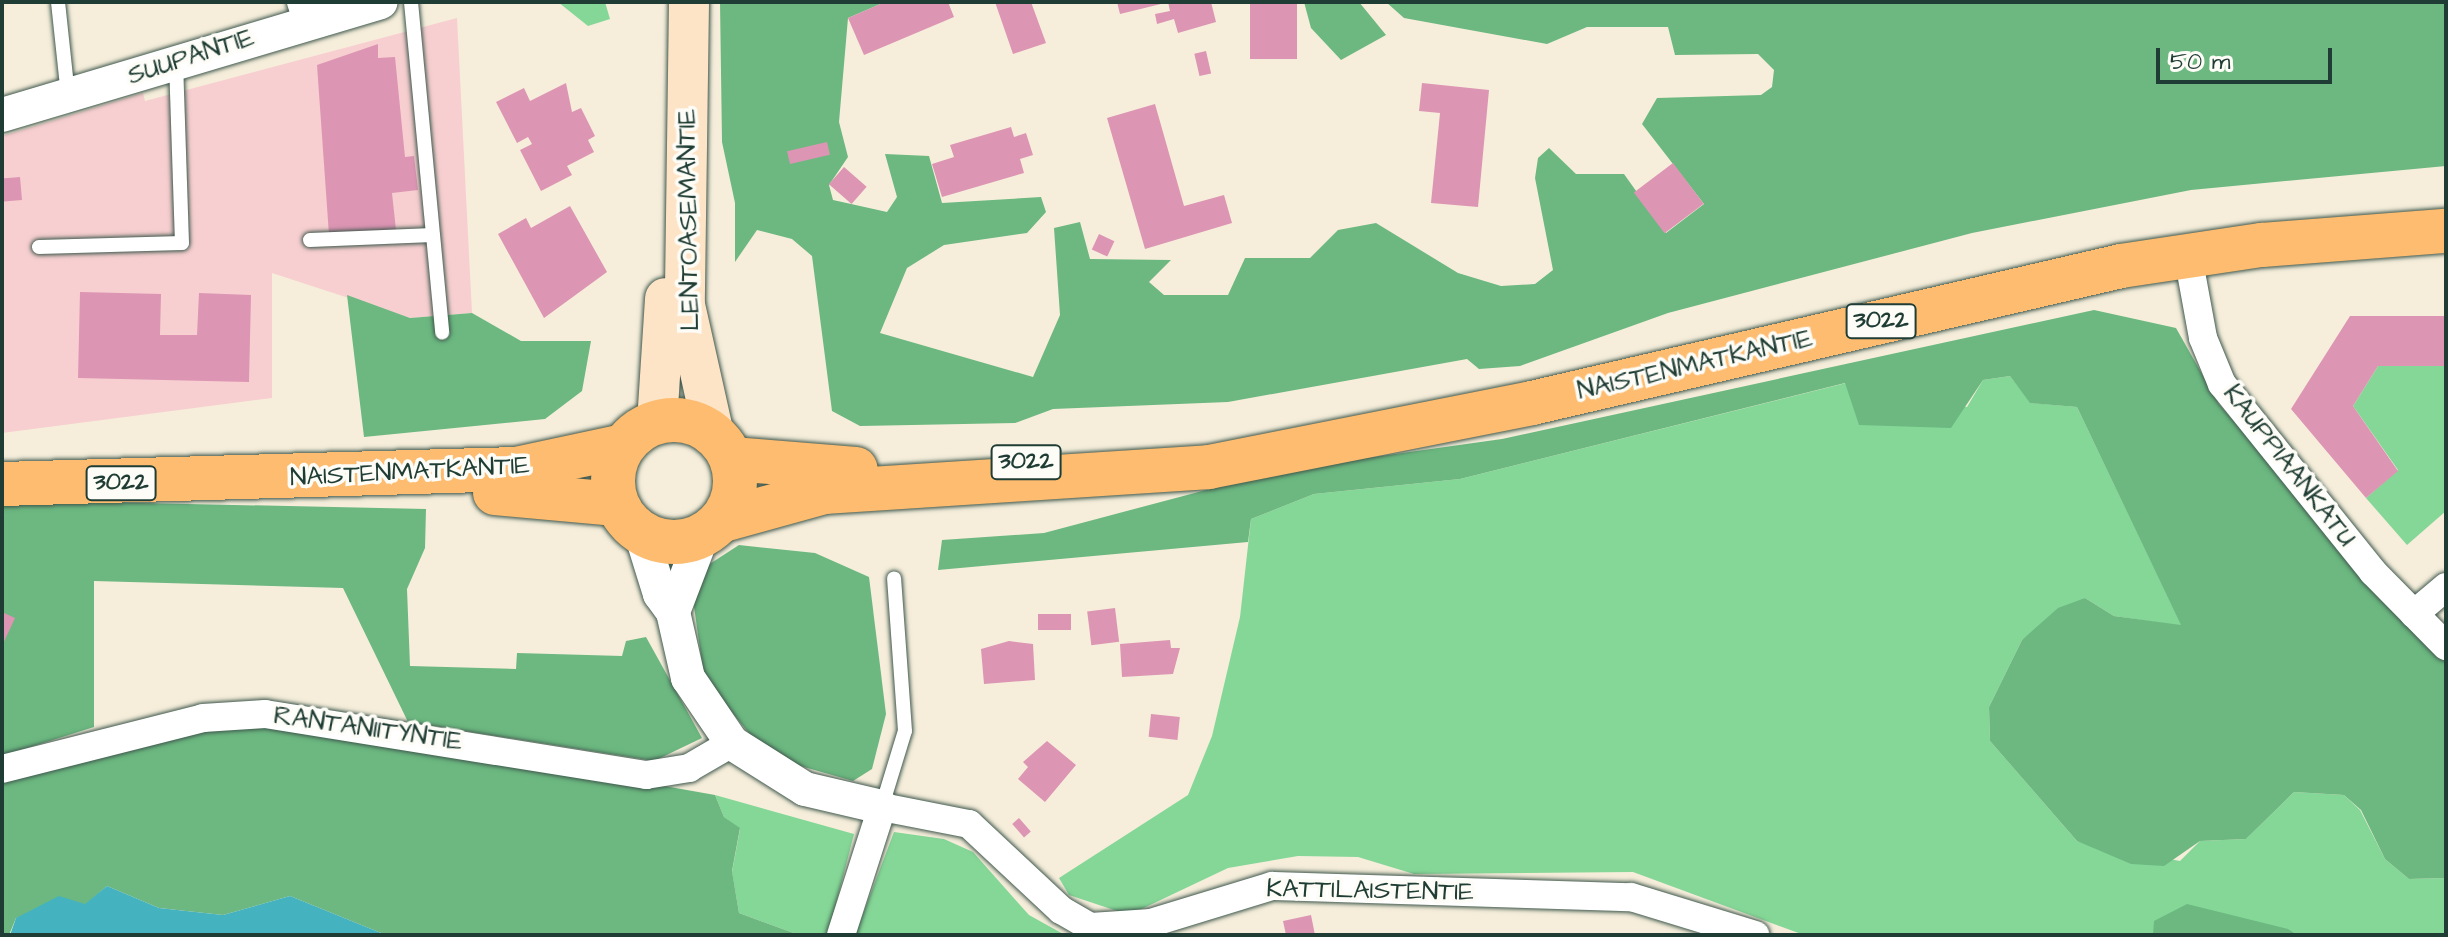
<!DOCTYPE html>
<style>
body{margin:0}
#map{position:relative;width:2448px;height:937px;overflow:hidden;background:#f6eedb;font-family:"Architects Daughter",sans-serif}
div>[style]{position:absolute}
.built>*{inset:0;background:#f7cfd0}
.green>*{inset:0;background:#85d797}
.forest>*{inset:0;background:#6cb880}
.water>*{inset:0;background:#45b3bf}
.building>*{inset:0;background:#dd95b4;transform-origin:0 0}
.roads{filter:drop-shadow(0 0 2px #3f584d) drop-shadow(0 0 2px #3f584d)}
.service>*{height:14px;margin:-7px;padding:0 7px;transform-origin:7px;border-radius:7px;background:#fff}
.minor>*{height:28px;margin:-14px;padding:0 14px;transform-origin:14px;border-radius:14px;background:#fff}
.tertiary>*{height:34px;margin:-17px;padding:0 17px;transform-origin:17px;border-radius:17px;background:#fff}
.secondary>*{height:40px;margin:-20px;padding:0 20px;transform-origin:20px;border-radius:20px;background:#fee4c6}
.primary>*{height:44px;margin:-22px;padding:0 22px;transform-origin:22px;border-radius:22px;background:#fdbc70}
.primary>.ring{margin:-22px;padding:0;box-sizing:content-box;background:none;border:44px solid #fdbc70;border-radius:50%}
span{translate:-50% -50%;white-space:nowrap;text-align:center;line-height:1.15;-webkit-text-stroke:7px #fdfcf7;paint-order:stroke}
.shield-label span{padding:2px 6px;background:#fdfcf7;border:2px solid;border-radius:6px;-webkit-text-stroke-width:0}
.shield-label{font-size:24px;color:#1f3d34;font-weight:700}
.street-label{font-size:26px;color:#1f3d34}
.frame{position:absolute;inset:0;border:4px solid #1f3d34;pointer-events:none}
.scale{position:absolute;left:2156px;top:48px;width:176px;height:36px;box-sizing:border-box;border:4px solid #1f3d34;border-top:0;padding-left:10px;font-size:24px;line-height:28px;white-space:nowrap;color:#1f3d34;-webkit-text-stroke:6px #fdfcf7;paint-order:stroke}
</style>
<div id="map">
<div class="built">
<div style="clip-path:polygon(457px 18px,472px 313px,410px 318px,272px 273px,272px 398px,2px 433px,2px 136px,143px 93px,145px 101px)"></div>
</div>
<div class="green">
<div style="clip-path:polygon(558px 2px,605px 2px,610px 19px,588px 26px)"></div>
<div style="clip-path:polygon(2378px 366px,2446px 366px,2446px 511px,2407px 545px,2366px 498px,2398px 470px,2353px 406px)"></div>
<div style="clip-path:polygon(2010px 376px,2031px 403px,2077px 407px,2182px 626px,2114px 616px,2085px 598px,2022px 640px,1989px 707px,1990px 741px,2077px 841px,2180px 861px,2200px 841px,2246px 839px,2294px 792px,2344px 795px,2360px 810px,2385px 859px,2409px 879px,2446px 878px,2446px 935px,1804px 935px,1633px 872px,1414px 874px,1358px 857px,1298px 856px,1228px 868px,1129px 915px,1069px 895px,1059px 878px,1188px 795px,1212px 736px,1240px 617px,1251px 519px,1314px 494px,1460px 479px,1846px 383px,1967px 407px,1983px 380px)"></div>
<div style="clip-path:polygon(715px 795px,854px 834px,828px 935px,799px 935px,739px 913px,732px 872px,740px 829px,724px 817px)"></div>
<div style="clip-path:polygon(894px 832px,944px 839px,973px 852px,1029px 915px,1065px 935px,855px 935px)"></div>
</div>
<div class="forest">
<div style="clip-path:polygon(720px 2px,885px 2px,848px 18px,839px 122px,848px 157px,829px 185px,833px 200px,887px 212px,897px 197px,885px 154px,929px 156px,942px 203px,1041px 197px,1046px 212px,1027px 233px,944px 245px,907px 268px,880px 333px,1033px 377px,1060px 315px,1054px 228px,1080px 222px,1090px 259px,1171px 260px,1149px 282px,1164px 295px,1228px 295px,1245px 258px,1310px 258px,1338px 230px,1376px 223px,1458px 273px,1501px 286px,1535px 284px,1553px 270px,1535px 178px,1538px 158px,1549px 148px,1576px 174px,1624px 174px,1666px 233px,1704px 204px,1642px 124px,1657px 98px,1761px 95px,1772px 87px,1774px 70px,1758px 54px,1675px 55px,1668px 27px,1587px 27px,1547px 44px,1404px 18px,1386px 2px,2446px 2px,2446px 166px,2191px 190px,1972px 233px,1668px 313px,1520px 366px,1479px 369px,1467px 359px,1228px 402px,1053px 409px,1015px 423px,860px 426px,832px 411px,812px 256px,792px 239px,757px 230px,735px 262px,735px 203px,722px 142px)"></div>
<div style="clip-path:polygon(1304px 2px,1359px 2px,1386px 35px,1341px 60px,1311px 28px)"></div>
<div style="clip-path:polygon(347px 295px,410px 318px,472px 313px,521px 341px,591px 341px,582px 391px,545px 419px,364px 437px)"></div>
<div style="clip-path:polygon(2094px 310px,2176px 328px,2219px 404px,2446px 662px,2446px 878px,2409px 879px,2385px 859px,2361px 810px,2344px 795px,2294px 792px,2246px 839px,2200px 841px,2164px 866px,2131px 864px,2077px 841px,1990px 741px,1989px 707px,2022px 640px,2058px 608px,2085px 598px,2114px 616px,2181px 625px,2077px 407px,2030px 403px,2010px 376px,1983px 380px,1951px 428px,1859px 425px,1845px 383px,1460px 479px,1314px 494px,1251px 519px,1248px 542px,938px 570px,942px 540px,1044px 533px,1281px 470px,1502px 439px)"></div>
<div style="clip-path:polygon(2px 500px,426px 509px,425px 548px,407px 589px,410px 666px,516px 669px,517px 653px,622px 656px,626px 641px,646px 637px,702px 738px,654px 761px,408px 722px,343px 588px,94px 581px,94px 727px,2px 756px)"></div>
<div style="clip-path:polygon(739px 545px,815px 553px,869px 577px,886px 714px,872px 769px,853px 781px,790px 763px,752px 737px,704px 678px,694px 606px,705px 567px)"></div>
<div style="clip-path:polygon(218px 725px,361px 732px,715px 795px,724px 817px,740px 828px,732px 871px,739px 913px,799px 935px,386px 935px,290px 896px,223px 915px,159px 908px,107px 886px,85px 905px,16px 918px,9px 935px,2px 935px,2px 777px)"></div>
<div style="clip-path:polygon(2187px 904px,2288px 929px,2297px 935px,2153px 935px,2154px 921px)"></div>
</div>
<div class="water">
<div style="clip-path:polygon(107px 886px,159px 908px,223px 915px,290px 896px,386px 935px,10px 935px,16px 918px,59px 896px,85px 904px)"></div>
</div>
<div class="building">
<div style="clip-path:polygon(885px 2px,948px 2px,954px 17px,864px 55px,848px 18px)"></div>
<div style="clip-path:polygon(995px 2px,1031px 2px,1046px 43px,1013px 54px)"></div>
<div style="clip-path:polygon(1117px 2px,1165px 2px,1165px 3px,1120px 14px)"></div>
<div style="clip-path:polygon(1168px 2px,1211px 2px,1216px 22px,1178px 33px,1174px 19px,1157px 24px,1155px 14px,1170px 11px)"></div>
<div style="left:1250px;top:2px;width:47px;height:57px"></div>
<div style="clip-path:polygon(378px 44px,378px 58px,395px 57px,405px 157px,414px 156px,418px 190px,392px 193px,396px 230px,329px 235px,317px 65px)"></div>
<div style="left:1206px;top:51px;width:23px;height:12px;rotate:77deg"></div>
<div style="clip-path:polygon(566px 83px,572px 112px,581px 108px,595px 136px,588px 140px,594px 152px,567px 166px,572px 175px,541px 191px,520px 150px,532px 144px,528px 137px,517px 143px,496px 102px,524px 88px,530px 101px)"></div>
<div style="clip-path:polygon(1422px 83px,1489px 90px,1478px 207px,1431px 203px,1440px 113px,1419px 111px)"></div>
<div style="clip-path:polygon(1155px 104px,1184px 206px,1224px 195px,1232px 223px,1145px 249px,1107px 118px)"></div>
<div style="clip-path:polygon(1011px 127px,1014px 137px,1026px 133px,1033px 155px,1020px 159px,1024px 173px,942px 197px,932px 164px,954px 157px,950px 145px)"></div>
<div style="left:827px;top:142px;width:13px;height:41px;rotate:77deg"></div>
<div style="left:1673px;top:163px;width:51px;height:49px;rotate:53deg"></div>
<div style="left:844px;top:167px;width:30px;height:23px;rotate:41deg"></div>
<div style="left:20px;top:177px;width:23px;height:18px;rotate:85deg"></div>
<div style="clip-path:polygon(570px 206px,607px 272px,544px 318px,498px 234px,526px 218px,531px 228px)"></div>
<div style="left:1099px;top:234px;width:17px;height:17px;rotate:25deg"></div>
<div style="clip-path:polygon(80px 292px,161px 294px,160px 335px,197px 335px,199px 293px,251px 295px,249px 382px,78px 378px)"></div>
<div style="clip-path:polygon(2350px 316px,2446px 316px,2446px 366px,2378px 366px,2353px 406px,2398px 471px,2366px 498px,2291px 409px)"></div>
<div style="left:1115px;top:608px;width:34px;height:28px;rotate:83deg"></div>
<div style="clip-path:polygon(2px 612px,15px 618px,2px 646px)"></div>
<div style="left:1071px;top:614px;width:16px;height:33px;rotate:90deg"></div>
<div style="clip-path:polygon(1170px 640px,1171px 648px,1180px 648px,1173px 674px,1122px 677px,1120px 644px)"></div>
<div style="clip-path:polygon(1009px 641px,1033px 644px,1035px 680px,984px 684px,981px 649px)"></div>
<div style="left:1151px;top:714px;width:29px;height:23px;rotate:6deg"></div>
<div style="clip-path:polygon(1047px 741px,1076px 765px,1045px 802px,1018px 779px,1028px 767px,1023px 762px)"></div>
<div style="left:1019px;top:818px;width:18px;height:9px;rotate:49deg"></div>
<div style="clip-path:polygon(1311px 915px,1315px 935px,1286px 935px,1283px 921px)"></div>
</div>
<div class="roads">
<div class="service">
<div style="left:58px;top:2px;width:95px;rotate:83.9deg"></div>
<div style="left:411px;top:2px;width:332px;rotate:84.6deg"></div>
<div style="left:310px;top:240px;width:123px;rotate:-2.3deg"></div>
<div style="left:39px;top:247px;width:143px;rotate:-1.6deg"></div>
<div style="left:182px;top:243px;width:180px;rotate:-91.9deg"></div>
<div style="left:882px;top:806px;width:78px;rotate:-73deg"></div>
<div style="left:905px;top:731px;width:153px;rotate:-94.1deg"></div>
</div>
<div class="minor">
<div style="left:301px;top:2px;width:20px;rotate:72deg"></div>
<div style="left:2188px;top:256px;width:83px;rotate:79.6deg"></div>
<div style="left:2203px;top:338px;width:50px;rotate:67.6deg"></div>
<div style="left:2222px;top:384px;width:241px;rotate:51.2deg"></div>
<div style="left:2373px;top:572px;width:104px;rotate:45.4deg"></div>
<div style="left:2414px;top:614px;width:42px;rotate:-40.2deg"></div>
<div style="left:2px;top:769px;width:207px;rotate:-14.2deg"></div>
<div style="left:203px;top:718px;width:62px;rotate:-3.7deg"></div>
<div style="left:265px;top:714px;width:386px;rotate:9.1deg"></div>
<div style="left:646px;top:775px;width:44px;rotate:-9.2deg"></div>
<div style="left:689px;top:768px;width:50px;rotate:-30.2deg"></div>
<div style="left:841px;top:935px;width:134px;rotate:-72.2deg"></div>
<div style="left:882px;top:807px;width:89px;rotate:11.1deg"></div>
<div style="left:969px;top:824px;width:126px;rotate:43.1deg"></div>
<div style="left:1061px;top:910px;width:34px;rotate:30deg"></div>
<div style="left:1091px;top:927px;width:60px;rotate:-3.8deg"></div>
<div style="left:1151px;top:923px;width:127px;rotate:-17deg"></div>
<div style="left:1272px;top:886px;width:359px;rotate:1.8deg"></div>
<div style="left:1631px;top:897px;width:130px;rotate:17deg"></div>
</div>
<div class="tertiary">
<div style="left:2px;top:115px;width:395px;rotate:-16.6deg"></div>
<div style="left:641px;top:533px;width:64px;rotate:72.7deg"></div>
<div style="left:660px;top:594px;width:22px;rotate:54deg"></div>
<div style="left:673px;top:612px;width:68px;rotate:77.2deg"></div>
<div style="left:688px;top:678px;width:78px;rotate:55.9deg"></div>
<div style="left:732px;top:743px;width:86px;rotate:32.2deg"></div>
<div style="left:805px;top:789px;width:79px;rotate:13.2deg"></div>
<div style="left:673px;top:612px;width:81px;rotate:-69.1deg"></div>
</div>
<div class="secondary">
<div style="left:689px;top:2px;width:303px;rotate:90.8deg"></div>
<div style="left:685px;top:305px;width:133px;rotate:77.4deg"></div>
<div style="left:657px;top:423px;width:125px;rotate:-86.3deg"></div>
</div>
<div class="primary">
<div class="ring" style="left:613px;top:420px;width:78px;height:78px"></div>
<div style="left:732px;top:459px;width:124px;rotate:4.6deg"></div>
<div style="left:2px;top:484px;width:514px;rotate:-1.67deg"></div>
<div style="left:516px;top:469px;width:110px;rotate:-12deg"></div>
<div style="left:495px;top:493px;width:122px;rotate:5.2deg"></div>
<div style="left:723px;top:520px;width:105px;rotate:-15.5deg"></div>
<div style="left:824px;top:492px;width:386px;rotate:-3.7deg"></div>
<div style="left:1209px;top:467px;width:329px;rotate:-11.2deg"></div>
<div style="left:1532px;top:403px;width:605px;rotate:-13.09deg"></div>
<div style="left:2121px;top:266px;width:143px;rotate:-8.5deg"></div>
<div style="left:2262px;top:245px;width:185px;rotate:-4.4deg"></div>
</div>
</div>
<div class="shield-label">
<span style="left:1881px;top:321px">3022</span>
<span style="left:1026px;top:462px">3022</span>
<span style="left:121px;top:483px">3022</span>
</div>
<div class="street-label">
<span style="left:191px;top:57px;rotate:-18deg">SUUPANTIE</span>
<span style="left:689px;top:220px;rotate:-91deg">LENTOASEMANTIE</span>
<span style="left:1695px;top:365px;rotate:-13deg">NAISTENMATKANTIE</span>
<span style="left:2289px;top:466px;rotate:52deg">KAUPPIAANKATU</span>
<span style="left:410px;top:472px;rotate:-3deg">NAISTENMATKANTIE</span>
<span style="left:368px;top:729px;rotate:8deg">RANTANIITYNTIE</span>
<span style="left:1370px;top:891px;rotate:1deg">KATTILAISTENTIE</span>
</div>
<div class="frame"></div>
<div class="scale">50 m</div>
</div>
